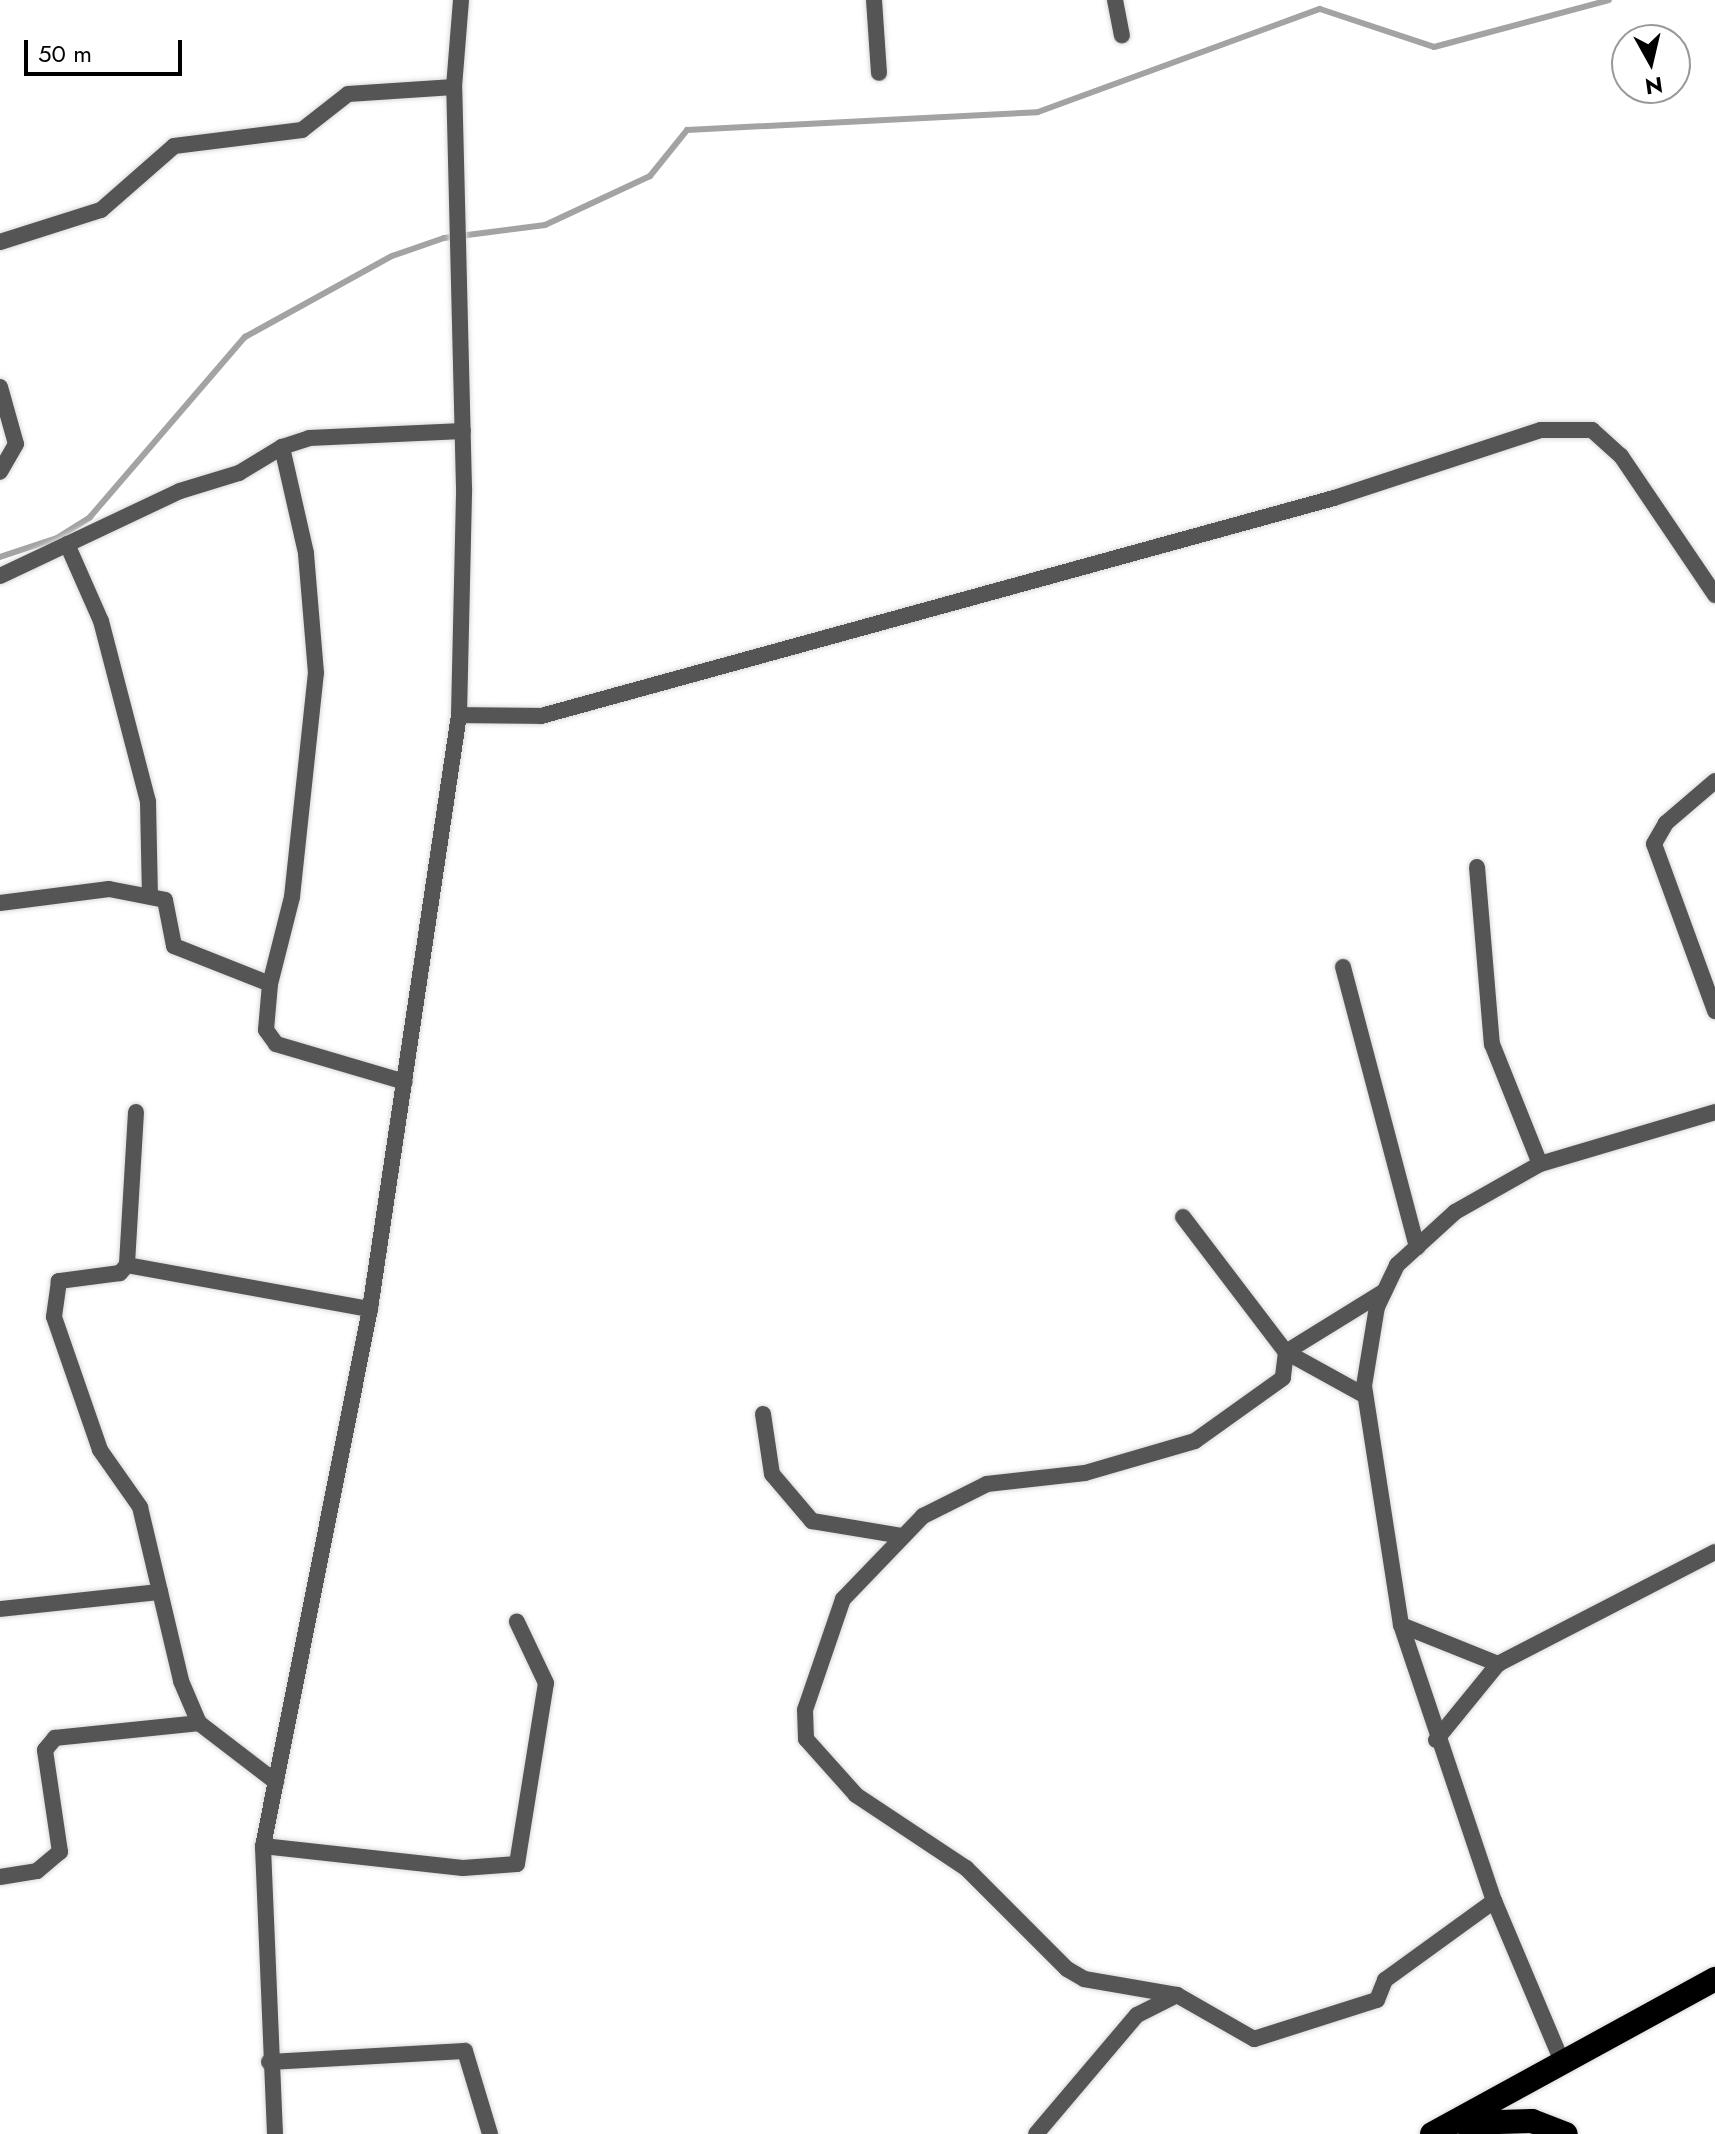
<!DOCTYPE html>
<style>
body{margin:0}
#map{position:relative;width:1715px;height:2134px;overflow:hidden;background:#fff;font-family:Jost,sans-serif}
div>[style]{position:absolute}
.stream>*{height:6px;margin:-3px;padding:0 3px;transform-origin:3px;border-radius:3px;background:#a3a3a3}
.roads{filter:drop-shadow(0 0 2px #dbdbdb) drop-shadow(0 0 2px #dbdbdb)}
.street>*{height:16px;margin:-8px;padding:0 8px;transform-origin:8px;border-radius:8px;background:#555}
.highway>*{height:24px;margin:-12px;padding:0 12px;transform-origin:12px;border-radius:12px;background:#000}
span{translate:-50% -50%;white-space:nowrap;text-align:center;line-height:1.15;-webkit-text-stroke:6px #fff;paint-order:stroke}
.north{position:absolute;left:1611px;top:24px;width:80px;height:80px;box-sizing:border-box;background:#fff;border:2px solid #999;border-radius:50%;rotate:172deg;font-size:22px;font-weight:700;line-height:32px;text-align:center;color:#000}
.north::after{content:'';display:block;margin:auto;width:28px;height:36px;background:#000;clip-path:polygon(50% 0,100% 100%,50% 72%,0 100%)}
.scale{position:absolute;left:24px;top:40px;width:158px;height:36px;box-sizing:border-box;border:4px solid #000;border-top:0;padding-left:10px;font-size:24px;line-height:28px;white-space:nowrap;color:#000;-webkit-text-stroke:6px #fff;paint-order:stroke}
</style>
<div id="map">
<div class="stream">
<div style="left:0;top:557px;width:60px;rotate:-18.4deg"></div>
<div style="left:57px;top:538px;width:39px;rotate:-32deg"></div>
<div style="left:90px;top:517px;width:238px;rotate:-49.3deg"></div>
<div style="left:245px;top:337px;width:168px;rotate:-28.9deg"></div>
<div style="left:392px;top:256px;width:55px;rotate:-19.1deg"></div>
<div style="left:444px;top:238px;width:102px;rotate:-7.3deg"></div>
<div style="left:545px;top:225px;width:116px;rotate:-25deg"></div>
<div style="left:650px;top:176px;width:59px;rotate:-51.2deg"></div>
<div style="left:687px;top:130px;width:351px;rotate:-2.9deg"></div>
<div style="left:1038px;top:112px;width:300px;rotate:-20.1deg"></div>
<div style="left:1320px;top:9px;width:120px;rotate:18.4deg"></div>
<div style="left:1434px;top:47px;width:181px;rotate:-15deg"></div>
</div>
<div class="roads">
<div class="street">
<div style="left:874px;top:0;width:73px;rotate:86.1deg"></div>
<div style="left:1115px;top:0;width:36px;rotate:79deg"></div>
<div style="left:0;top:242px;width:106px;rotate:-17.6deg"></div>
<div style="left:101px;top:210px;width:97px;rotate:-41.2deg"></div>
<div style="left:174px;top:146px;width:129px;rotate:-7.1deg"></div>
<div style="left:302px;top:130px;width:58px;rotate:-38deg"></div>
<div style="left:348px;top:94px;width:106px;rotate:-3.8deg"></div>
<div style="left:0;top:387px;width:59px;rotate:74.3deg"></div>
<div style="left:16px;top:444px;width:32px;rotate:120deg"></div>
<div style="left:67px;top:544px;width:84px;rotate:66.2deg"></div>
<div style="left:101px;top:621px;width:187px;rotate:75.4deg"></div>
<div style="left:148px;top:802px;width:92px;rotate:88.8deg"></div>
<div style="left:0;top:576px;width:199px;rotate:-25.3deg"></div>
<div style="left:180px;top:491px;width:62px;rotate:-17deg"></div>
<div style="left:239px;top:473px;width:50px;rotate:-31.2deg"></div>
<div style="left:282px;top:447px;width:28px;rotate:-18deg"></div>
<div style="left:309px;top:438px;width:154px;rotate:-2.6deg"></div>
<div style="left:459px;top:715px;width:82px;rotate:0.7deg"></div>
<div style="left:541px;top:716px;width:822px;rotate:-15.37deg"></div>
<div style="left:1334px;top:498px;width:218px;rotate:-18.2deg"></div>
<div style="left:1541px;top:430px;width:51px"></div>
<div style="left:1592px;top:430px;width:39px;rotate:42deg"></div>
<div style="left:1621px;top:456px;width:168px;rotate:55.9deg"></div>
<div style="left:1715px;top:781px;width:65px;rotate:139.4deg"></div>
<div style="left:1666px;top:823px;width:24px;rotate:120deg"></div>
<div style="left:1654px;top:844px;width:178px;rotate:69.9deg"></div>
<div style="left:1477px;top:867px;width:178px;rotate:85.2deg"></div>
<div style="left:1492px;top:1044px;width:129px;rotate:68.2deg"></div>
<div style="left:0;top:903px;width:110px;rotate:-7.3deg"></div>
<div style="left:109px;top:889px;width:57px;rotate:11.1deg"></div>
<div style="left:165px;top:900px;width:47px;rotate:78.9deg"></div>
<div style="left:174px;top:946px;width:103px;rotate:21.6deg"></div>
<div style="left:270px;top:984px;width:46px;rotate:95deg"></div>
<div style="left:266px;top:1030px;width:17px;rotate:54deg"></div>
<div style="left:276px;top:1044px;width:134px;rotate:16.4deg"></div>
<div style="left:1343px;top:967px;width:290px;rotate:75.2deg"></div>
<div style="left:270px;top:984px;width:90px;rotate:-75.8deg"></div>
<div style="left:292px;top:897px;width:225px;rotate:-83.9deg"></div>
<div style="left:316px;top:673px;width:120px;rotate:-94.8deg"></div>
<div style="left:306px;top:553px;width:109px;rotate:-102.8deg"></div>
<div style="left:136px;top:1112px;width:153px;rotate:93.4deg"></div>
<div style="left:127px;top:1265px;width:11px;rotate:131deg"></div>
<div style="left:120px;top:1273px;width:62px;rotate:172.5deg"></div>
<div style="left:59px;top:1281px;width:36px;rotate:98deg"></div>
<div style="left:54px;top:1317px;width:141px;rotate:70.9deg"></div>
<div style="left:100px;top:1450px;width:70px;rotate:54.9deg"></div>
<div style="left:140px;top:1507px;width:179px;rotate:76.7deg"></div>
<div style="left:181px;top:1681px;width:46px;rotate:66.8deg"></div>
<div style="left:199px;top:1723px;width:97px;rotate:37.5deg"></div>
<div style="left:1183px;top:1217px;width:170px;rotate:52.7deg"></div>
<div style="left:1286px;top:1352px;width:89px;rotate:28.9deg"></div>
<div style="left:127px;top:1265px;width:247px;rotate:10.3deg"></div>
<div style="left:1286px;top:1352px;width:26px;rotate:97deg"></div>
<div style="left:1283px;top:1378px;width:108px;rotate:144.4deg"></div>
<div style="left:1195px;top:1441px;width:115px;rotate:163.8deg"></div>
<div style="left:1085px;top:1473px;width:99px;rotate:173.6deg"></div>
<div style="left:987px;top:1484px;width:72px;rotate:153.4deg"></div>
<div style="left:923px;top:1516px;width:115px;rotate:133.9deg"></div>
<div style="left:843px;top:1599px;width:117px;rotate:108.9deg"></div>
<div style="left:805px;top:1710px;width:29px;rotate:88deg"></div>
<div style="left:806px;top:1739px;width:75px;rotate:48.2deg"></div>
<div style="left:856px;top:1795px;width:132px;rotate:33.6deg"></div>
<div style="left:966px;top:1868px;width:143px;rotate:45deg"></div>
<div style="left:1067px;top:1969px;width:20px;rotate:30deg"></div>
<div style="left:1084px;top:1979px;width:94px;rotate:9.8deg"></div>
<div style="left:1177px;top:1995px;width:89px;rotate:29.7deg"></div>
<div style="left:1254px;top:2039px;width:129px;rotate:-17.6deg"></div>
<div style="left:1377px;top:2000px;width:22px;rotate:-68deg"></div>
<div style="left:1385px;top:1980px;width:135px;rotate:-35.9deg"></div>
<div style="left:1286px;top:1352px;width:114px;rotate:-31.7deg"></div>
<div style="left:763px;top:1414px;width:61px;rotate:81.5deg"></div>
<div style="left:772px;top:1474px;width:62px;rotate:49.6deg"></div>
<div style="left:812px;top:1521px;width:92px;rotate:9.4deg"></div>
<div style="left:0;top:1609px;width:161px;rotate:-6.1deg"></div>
<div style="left:1401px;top:1625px;width:105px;rotate:21.9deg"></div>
<div style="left:1436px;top:1740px;width:98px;rotate:-50.8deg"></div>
<div style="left:1498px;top:1664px;width:244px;rotate:-27.3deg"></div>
<div style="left:263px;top:1846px;width:201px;rotate:6.3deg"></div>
<div style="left:463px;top:1868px;width:54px;rotate:-4.2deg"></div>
<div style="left:517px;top:1864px;width:183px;rotate:-80.9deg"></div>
<div style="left:546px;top:1683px;width:68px;rotate:-115.4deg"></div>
<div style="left:0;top:1877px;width:37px;rotate:-9deg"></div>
<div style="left:37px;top:1871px;width:30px;rotate:-40deg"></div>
<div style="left:60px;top:1852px;width:103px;rotate:-98.4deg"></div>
<div style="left:45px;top:1750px;width:16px;rotate:-50deg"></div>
<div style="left:55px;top:1738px;width:145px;rotate:-5.9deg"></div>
<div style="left:269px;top:2062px;width:196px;rotate:-3.2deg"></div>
<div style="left:465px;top:2051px;width:87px;rotate:73.2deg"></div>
<div style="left:1563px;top:2064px;width:177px;rotate:-112.9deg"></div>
<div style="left:1494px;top:1901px;width:291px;rotate:-108.6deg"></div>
<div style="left:1401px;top:1625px;width:242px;rotate:-98.8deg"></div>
<div style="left:1364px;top:1386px;width:80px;rotate:-80.7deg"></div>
<div style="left:1377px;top:1307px;width:47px;rotate:-64.5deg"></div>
<div style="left:1397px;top:1265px;width:79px;rotate:-42.4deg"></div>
<div style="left:1455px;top:1212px;width:98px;rotate:-29.5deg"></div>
<div style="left:1540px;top:1164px;width:183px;rotate:-16.5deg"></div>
<div style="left:275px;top:2134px;width:288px;rotate:-92.4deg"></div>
<div style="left:263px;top:1846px;width:548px;rotate:-78.73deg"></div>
<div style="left:370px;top:1309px;width:601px;rotate:-81.48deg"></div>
<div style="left:459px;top:715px;width:227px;rotate:-88.7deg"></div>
<div style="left:464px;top:488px;width:401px;rotate:-91.4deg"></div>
<div style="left:454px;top:87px;width:87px;rotate:-85.4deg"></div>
<div style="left:1036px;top:2134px;width:156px;rotate:-49.7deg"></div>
<div style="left:1137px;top:2015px;width:45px;rotate:-26.6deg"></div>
</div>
<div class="highway">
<div style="left:1464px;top:2123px;width:68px;rotate:-1.7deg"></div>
<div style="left:1532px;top:2121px;width:36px;rotate:21deg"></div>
<div style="left:1432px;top:2134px;width:323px;rotate:-28.7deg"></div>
</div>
</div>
<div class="north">N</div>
<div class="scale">50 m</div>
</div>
